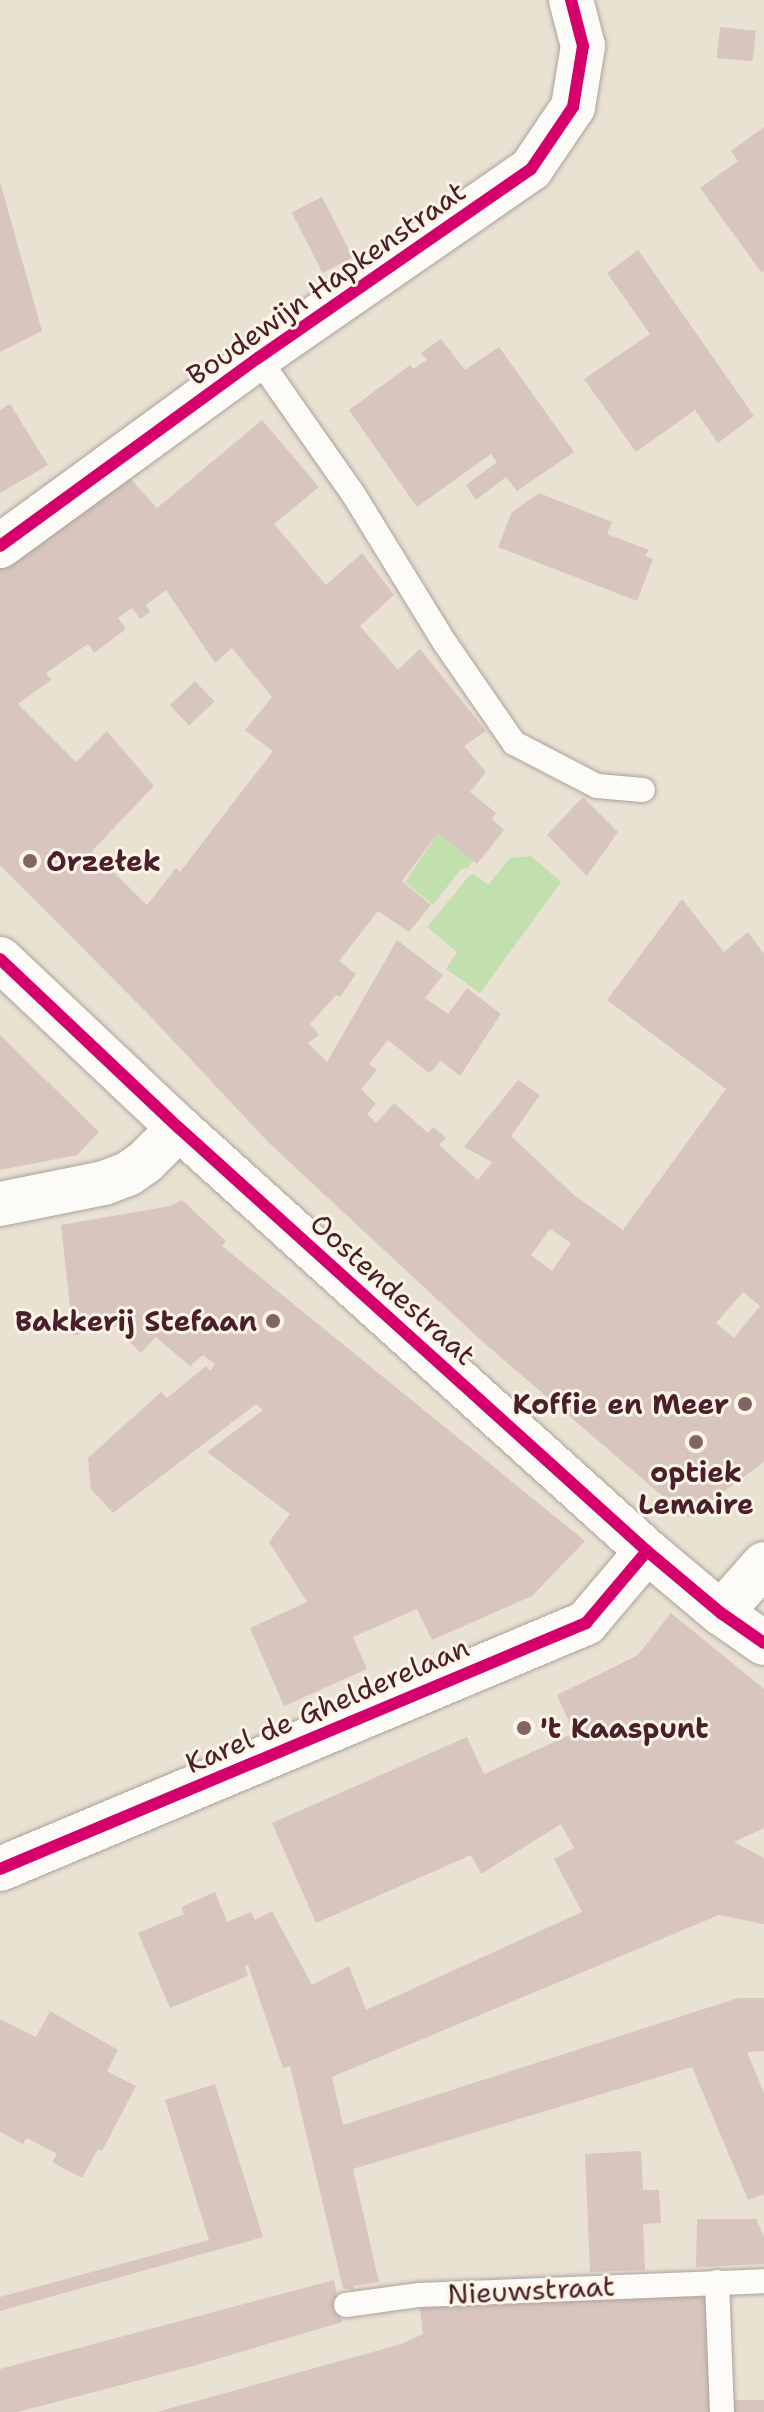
<!DOCTYPE html>
<meta charset="utf-8">
<style>
body{margin:0}
#map{position:relative;width:764px;height:2412px;overflow:hidden;background:#e9e2d3;font-family:"Shantell Sans",sans-serif}
div>[style]{position:absolute}
.green>*{inset:0;background:#c2dfae}
.building>*{inset:0;background:#d8c5bd;transform-origin:0 0}
.roads{filter:drop-shadow(0 0 2px #aca29b) drop-shadow(0 0 2px #aca29b)}
.service>*{height:24px;margin:-12px;padding:0 12px;transform-origin:12px;border-radius:12px;background:#fcfbf8}
.minor>*{height:44px;margin:-22px;padding:0 22px;transform-origin:22px;border-radius:22px;background:#fcfbf8}
.tertiary>*{height:44px;margin:-22px;padding:0 22px;transform-origin:22px;border-radius:22px;background:#fcfbf8}
.cycleway>*{height:12px;margin:-6px;padding:0 6px;transform-origin:6px;border-radius:6px;background:#d6006c}
.dots>*{width:22px;height:22px;translate:-50% -50%;box-sizing:border-box;border:4px solid #fcf5e5;border-radius:50%}
span{translate:-50% -50%;white-space:nowrap;text-align:center;line-height:1.15;-webkit-text-stroke:6px #fcf5e5;paint-order:stroke}
.street-label{font-size:28px;color:#4a1f2b}
.poi-label{font-size:28px;color:#4a1f2b;font-weight:700}
.left{translate:0 -50%;text-align:left}
.right{translate:-100% -50%;text-align:right}
</style>
<div id="map">
<div class="green">
<div style="clip-path:polygon(438px 833px,473px 861px,469px 867px,460px 870px,433px 905px,405px 882px)"></div>
<div style="clip-path:polygon(531px 856px,561px 882px,480px 993px,446px 969px,457px 952px,427px 927px,469px 876px,474px 874px,488px 885px,510px 858px)"></div>
</div>
<div class="building">
<div style="left:720px;top:27px;width:36px;height:31px;rotate:6deg"></div>
<div style="clip-path:polygon(764px 127px,764px 271px,762px 273px,700px 188px,738px 161px,731px 151px)"></div>
<div style="clip-path:polygon(0 182px,42px 331px,0 352px)"></div>
<div style="left:322px;top:197px;width:68px;height:34px;rotate:63deg"></div>
<div style="clip-path:polygon(638px 250px,754px 416px,718px 443px,695px 410px,636px 452px,584px 379px,650px 334px,607px 273px)"></div>
<div style="clip-path:polygon(441px 339px,465px 370px,499px 347px,574px 452px,517px 491px,506px 477px,476px 500px,466px 485px,497px 462px,491px 454px,417px 507px,349px 410px,410px 365px,413px 369px,427px 360px,421px 353px)"></div>
<div style="clip-path:polygon(10px 404px,48px 465px,0 493px,0 410px)"></div>
<div style="clip-path:polygon(evenodd,262px 420px,319px 487px,274px 524px,326px 585px,362px 553px,394px 595px,360px 626px,398px 670px,420px 649px,486px 731px,464px 746px,486px 772px,470px 792px,496px 813px,492px 819px,504px 830px,477px 864px,438px 833px,402px 881px,431px 905px,409px 932px,378px 911px,339px 961px,356px 974px,340px 997px,336px 995px,310px 1024px,319px 1035px,308px 1043px,327px 1062px,397px 940px,443px 975px,425px 998px,448px 1014px,467px 988px,501px 1014px,460px 1076px,441px 1061px,429px 1073px,388px 1040px,369px 1064px,377px 1070px,361px 1089px,376px 1104px,367px 1114px,376px 1123px,394px 1103px,428px 1133px,433px 1127px,446px 1138px,439px 1145px,478px 1180px,492px 1162px,464px 1147px,518px 1080px,540px 1095px,511px 1136px,574px 1195px,623px 1230px,726px 1089px,607px 1000px,682px 899px,724px 952px,748px 932px,764px 954px,764px 1462px,688px 1518px,484px 1343px,269px 1143px,151px 1017px,0 865px,0 563px,127px 475px,157px 508px,262px 420px,166px 590px,215px 663px,232px 648px,272px 697px,245px 730px,273px 751px,180px 872px,176px 868px,147px 905px,92px 851px,154px 786px,107px 731px,76px 762px,18px 704px,51px 680px,46px 673px,88px 644px,94px 653px,126px 629px,118px 618px,132px 608px,140px 619px,150px 612px,146px 605px,166px 590px,262px 420px,550px 1229px,571px 1243px,552px 1271px,531px 1255px,550px 1229px,262px 420px,743px 1292px,760px 1306px,734px 1338px,716px 1323px,743px 1292px)"></div>
<div style="clip-path:polygon(539px 493px,612px 522px,607px 534px,649px 550px,645px 556px,653px 559px,637px 601px,498px 547px,512px 512px)"></div>
<div style="left:195px;top:681px;width:28px;height:35px;rotate:46deg"></div>
<div style="clip-path:polygon(583px 797px,618px 832px,587px 876px,547px 835px)"></div>
<div style="clip-path:polygon(0 1035px,99px 1132px,77px 1155px,0 1170px)"></div>
<div style="clip-path:polygon(182px 1200px,226px 1241px,222px 1246px,227px 1250px,585px 1541px,532px 1596px,432px 1640px,417px 1609px,353px 1637px,367px 1669px,284px 1706px,250px 1628px,307px 1602px,269px 1542px,290px 1514px,207px 1452px,263px 1410px,256px 1404px,113px 1513px,91px 1489px,88px 1458px,161px 1392px,167px 1398px,206px 1366px,210px 1371px,215px 1364px,203px 1355px,190px 1366px,156px 1337px,141px 1353px,119px 1332px,119px 1326px,112px 1327px,110px 1320px,79px 1323px,79px 1335px,73px 1335px,61px 1225px,170px 1206px)"></div>
<div style="clip-path:polygon(671px 1613px,764px 1689px,764px 1828px,734px 1842px,764px 1858px,764px 1924px,719px 1915px,332px 2077px,343px 2125px,738px 1998px,764px 1998px,764px 2051px,747px 2052px,764px 2093px,764px 2194px,748px 2200px,692px 2067px,353px 2169px,379px 2282px,354px 2286px,353px 2290px,343px 2288px,290px 2066px,283px 2068px,248px 1965px,245px 1966px,248px 1976px,170px 2008px,138px 1933px,184px 1914px,181px 1907px,215px 1892px,227px 1922px,251px 1912px,255px 1920px,272px 1911px,312px 1985px,349px 1966px,366px 2010px,582px 1912px,554px 1859px,574px 1848px,561px 1824px,481px 1874px,471px 1855px,316px 1923px,272px 1823px,467px 1737px,484px 1774px,574px 1733px,557px 1695px,638px 1655px)"></div>
<div style="clip-path:polygon(50px 2011px,118px 2050px,107px 2071px,136px 2086px,102px 2151px,98px 2149px,82px 2178px,52px 2162px,57px 2154px,27px 2138px,23px 2144px,0 2132px,0 2019px,36px 2037px)"></div>
<div style="clip-path:polygon(215px 2084px,263px 2237px,0 2311px,0 2297px,209px 2240px,165px 2100px)"></div>
<div style="clip-path:polygon(641px 2151px,643px 2190px,659px 2190px,661px 2223px,643px 2224px,645px 2270px,590px 2272px,585px 2154px)"></div>
<div style="clip-path:polygon(697px 2219px,756px 2219px,764px 2236px,764px 2264px,696px 2267px)"></div>
<div style="clip-path:polygon(334px 2280px,342px 2322px,197px 2365px,18px 2412px,0 2412px,0 2369px)"></div>
<div style="clip-path:polygon(706px 2296px,711px 2412px,157px 2412px,401px 2344px,423px 2334px,420px 2308px)"></div>
<div style="left:734px;top:2400px;width:30px;height:12px"></div>
</div>
<div class="roads">
<div class="service">
<div style="left:258px;top:358px;width:164px;rotate:55deg"></div>
<div style="left:352px;top:492px;width:177px;rotate:58.4deg"></div>
<div style="left:445px;top:643px;width:121px;rotate:55.4deg"></div>
<div style="left:514px;top:743px;width:93px;rotate:27.4deg"></div>
<div style="left:597px;top:786px;width:46px;rotate:5deg"></div>
<div style="left:717px;top:2282px;width:130px;rotate:87.8deg"></div>
<div style="left:346px;top:2305px;width:74px;rotate:-7.8deg"></div>
<div style="left:419px;top:2295px;width:345px;rotate:-2.3deg"></div>
</div>
<div class="minor">
<div style="left:0;top:546px;width:319px;rotate:-36.1deg"></div>
<div style="left:258px;top:358px;width:332px;rotate:-34.7deg"></div>
<div style="left:531px;top:169px;width:75px;rotate:-55.9deg"></div>
<div style="left:573px;top:107px;width:62px;rotate:-80.7deg"></div>
<div style="left:583px;top:46px;width:48px;rotate:-104.6deg"></div>
<div style="left:0;top:1204px;width:106px;rotate:-11.4deg"></div>
<div style="left:104px;top:1183px;width:26px;rotate:-21deg"></div>
<div style="left:128px;top:1174px;width:19px;rotate:-35deg"></div>
<div style="left:144px;top:1163px;width:49px;rotate:-45deg"></div>
<div style="left:721px;top:1613px;width:65px;rotate:-48.7deg"></div>
<div style="left:0;top:1869px;width:636px;rotate:-22.77deg"></div>
<div style="left:586px;top:1623px;width:94px;rotate:-49.7deg"></div>
</div>
<div class="tertiary">
<div style="left:0;top:959px;width:246px;rotate:43.4deg"></div>
<div style="left:179px;top:1128px;width:631px;rotate:42.11deg"></div>
<div style="left:647px;top:1551px;width:97px;rotate:40deg"></div>
<div style="left:721px;top:1613px;width:52px;rotate:34.9deg"></div>
</div>
</div>
<div class="cycleway">
<div style="left:0;top:546px;width:319px;rotate:-36.1deg"></div>
<div style="left:258px;top:358px;width:332px;rotate:-34.7deg"></div>
<div style="left:531px;top:169px;width:75px;rotate:-55.9deg"></div>
<div style="left:573px;top:107px;width:62px;rotate:-80.7deg"></div>
<div style="left:583px;top:46px;width:48px;rotate:-104.6deg"></div>
<div style="left:0;top:959px;width:246px;rotate:43.4deg"></div>
<div style="left:179px;top:1128px;width:631px;rotate:42.11deg"></div>
<div style="left:647px;top:1551px;width:97px;rotate:40deg"></div>
<div style="left:721px;top:1613px;width:52px;rotate:34.9deg"></div>
<div style="left:0;top:1869px;width:636px;rotate:-22.77deg"></div>
<div style="left:586px;top:1623px;width:94px;rotate:-49.7deg"></div>
</div>
<div class="dots">
<div style="left:30px;top:861px;background:#826366"></div>
<div style="left:273px;top:1321px;background:#826366"></div>
<div style="left:745px;top:1404px;background:#826366"></div>
<div style="left:696px;top:1442px;background:#826366"></div>
<div style="left:524px;top:1728px;background:#826366"></div>
</div>
<div class="street-label">
<span style="left:326px;top:283px;rotate:-35deg">Boudewijn Hapkenstraat</span>
<span style="left:393px;top:1289px;rotate:42deg">Oostendestraat</span>
<span style="left:327px;top:1705px;rotate:-23deg">Karel de Ghelderelaan</span>
<span style="left:531px;top:2290px;rotate:-3deg">Nieuwstraat</span>
</div>
<div class="poi-label">
<span class="left" style="left:46px;top:861px">Orzełek</span>
<span class="right" style="left:257px;top:1321px">Bakkerij Stefaan</span>
<span class="right" style="left:729px;top:1404px">Koffie en Meer</span>
<span style="left:696px;top:1488px">optiek<br>Lemaire</span>
<span class="left" style="left:540px;top:1728px">'t Kaaspunt</span>
</div>
</div>
